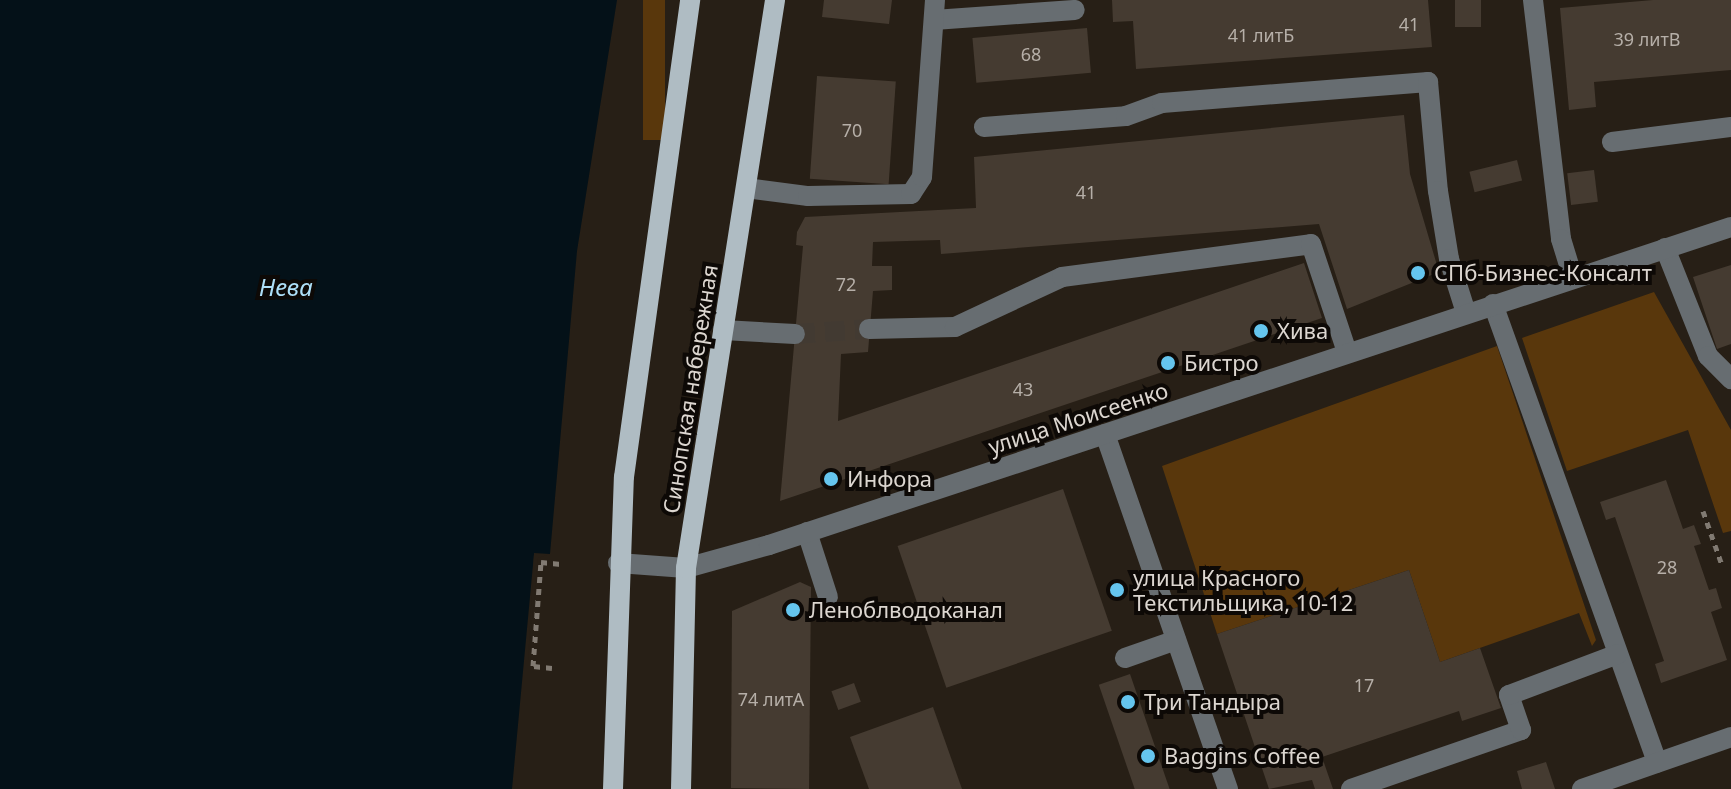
<!DOCTYPE html>
<meta charset="utf-8">
<style>
body{margin:0}
#map{position:relative;width:1731px;height:789px;overflow:hidden;background:#271f16;font-family:"Noto Sans",sans-serif}
div>[style]{position:absolute}
.green>*{inset:0;background:#59370c;transform-origin:0 0}
.water>*{inset:0;background:#041118}
.pier>*{inset:0;background:#271f16}
.building>*{inset:0;background:#453b31;transform-origin:0 0}
.minor-tunnel>*{height:20px;margin-top:-10px;transform-origin:0;background:repeating-linear-gradient(90deg,#423a32 0 20px,transparent 0 30px)}
.path>*{height:5px;margin-top:-2.5px;transform-origin:0;background:repeating-linear-gradient(90deg,#817a72 0 6px,transparent 0 12px)}
.minor>*{height:20px;margin:-10px;padding:0 10px;transform-origin:10px;border-radius:10px;background:#676d71}
.major>*{height:20px;margin:-10px;padding:0 10px;transform-origin:10px;border-radius:10px;background:#afbcc3}
.dots>*{width:22px;height:22px;translate:-50% -50%;box-sizing:border-box;border:4px solid #0d0906;border-radius:50%}
span{translate:-50% -50%;white-space:nowrap;text-align:center;line-height:1.15;-webkit-text-stroke:8px #0d0906;paint-order:stroke}
.number-label{font-size:18px;color:#b6afa8}
.number-label span{-webkit-text-stroke-width:0}
.poi-label{font-size:22px;color:#dcd6d0}
.left{translate:0 -50%;text-align:left}
.street-label{font-size:22px;color:#dcd6d0}
.water-label{font-size:24px;color:#aedff7;font-style:italic}
</style>
<div id="map">
<div class="green">
<div style="left:643px;top:0;width:22px;height:140px"></div>
<div style="clip-path:polygon(1654px 292px,1731px 430px,1731px 531px,1723px 533px,1688px 430px,1567px 471px,1522px 338px)"></div>
<div style="clip-path:polygon(1497px 346px,1596px 640px,1592px 646px,1579px 613px,1440px 662px,1409px 570px,1217px 634px,1162px 466px)"></div>
</div>
<div class="water">
<div style="clip-path:polygon(0 0,617px 0,577px 251px,550px 554px,534px 554px,512px 789px,0 789px)"></div>
</div>
<div class="pier">
<div style="clip-path:polygon(534px 553px,550px 554px,538px 558px,528px 661px)"></div>
</div>
<div class="building">
<div style="clip-path:polygon(824px 0,892px 0,889px 24px,822px 17px)"></div>
<div style="clip-path:polygon(1112px 0,1428px 0,1432px 47px,1136px 69px,1133px 21px,1113px 22px)"></div>
<div style="left:1455px;top:0;width:26px;height:27px"></div>
<div style="clip-path:polygon(1653px 0,1731px 0,1731px 70px,1594px 82px,1596px 107px,1569px 110px,1560px 8px)"></div>
<div style="left:1087px;top:28px;width:45px;height:115px;rotate:85deg"></div>
<div style="left:817px;top:76px;width:79px;height:103px;rotate:4deg"></div>
<div style="clip-path:polygon(1404px 115px,1410px 174px,1439px 272px,1347px 309px,1319px 224px,941px 254px,940px 240px,873px 242px,872px 266px,892px 266px,892px 290px,873px 291px,868px 352px,841px 354px,838px 421px,1304px 263px,1322px 318px,780px 501px,803px 246px,796px 245px,797px 232px,805px 217px,976px 208px,974px 157px)"></div>
<div style="left:1517px;top:160px;width:21px;height:49px;rotate:76deg"></div>
<div style="left:1594px;top:170px;width:32px;height:27px;rotate:83deg"></div>
<div style="clip-path:polygon(1731px 265px,1731px 344px,1717px 349px,1693px 277px)"></div>
<div style="clip-path:polygon(1666px 480px,1683px 529px,1694px 525px,1701px 544px,1694px 546px,1709px 590px,1716px 588px,1722px 608px,1711px 612px,1727px 660px,1661px 683px,1655px 664px,1664px 661px,1615px 517px,1606px 520px,1600px 502px)"></div>
<div style="left:1063px;top:489px;width:150px;height:175px;rotate:71deg"></div>
<div style="clip-path:polygon(1409px 570px,1440px 662px,1480px 648px,1501px 708px,1462px 721px,1459px 711px,1322px 757px,1333px 789px,1315px 789px,1312px 780px,1269px 789px,1217px 634px)"></div>
<div style="clip-path:polygon(800px 582px,811px 587px,809px 789px,731px 788px,732px 611px)"></div>
<div style="left:1130px;top:674px;width:122px;height:33px;rotate:71deg"></div>
<div style="left:854px;top:683px;width:20px;height:24px;rotate:70deg"></div>
<div style="clip-path:polygon(933px 707px,962px 789px,869px 789px,850px 737px)"></div>
<div style="clip-path:polygon(1546px 762px,1555px 789px,1522px 789px,1517px 771px)"></div>
</div>
<div class="minor-tunnel">
<div style="left:795px;top:334px;width:74px;rotate:-3.9deg"></div>
</div>
<div class="path">
<div style="left:1703px;top:511px;width:57px;rotate:70.6deg"></div>
<div style="left:552px;top:668px;width:19px;rotate:-174deg"></div>
<div style="left:533px;top:666px;width:104px;rotate:-85.6deg"></div>
<div style="left:541px;top:562px;width:20px;rotate:6deg"></div>
</div>
<div class="minor">
<div style="left:1533px;top:0;width:241px;rotate:83.3deg"></div>
<div style="left:1561px;top:239px;width:41px;rotate:72.9deg"></div>
<div style="left:934px;top:20px;width:141px;rotate:-4.1deg"></div>
<div style="left:984px;top:127px;width:142px;rotate:-4.4deg"></div>
<div style="left:1126px;top:116px;width:38px;rotate:-20deg"></div>
<div style="left:1162px;top:103px;width:267px;rotate:-4.5deg"></div>
<div style="left:1428px;top:82px;width:109px;rotate:84.8deg"></div>
<div style="left:1438px;top:191px;width:69px;rotate:80.8deg"></div>
<div style="left:1449px;top:259px;width:57px;rotate:72.5deg"></div>
<div style="left:1612px;top:142px;width:120px;rotate:-7.2deg"></div>
<div style="left:746px;top:188px;width:63px;rotate:7.4deg"></div>
<div style="left:808px;top:196px;width:103px;rotate:-1.1deg"></div>
<div style="left:911px;top:194px;width:20px;rotate:-57deg"></div>
<div style="left:922px;top:177px;width:177px;rotate:-85.8deg"></div>
<div style="left:1665px;top:248px;width:116px;rotate:68.3deg"></div>
<div style="left:1708px;top:356px;width:33px;rotate:45deg"></div>
<div style="left:1493px;top:304px;width:487px;rotate:70.3deg"></div>
<div style="left:869px;top:329px;width:86px;rotate:-1.3deg"></div>
<div style="left:955px;top:327px;width:118px;rotate:-25deg"></div>
<div style="left:1062px;top:277px;width:251px;rotate:-7.5deg"></div>
<div style="left:1311px;top:244px;width:114px;rotate:71.6deg"></div>
<div style="left:723px;top:330px;width:72px;rotate:3.2deg"></div>
<div style="left:1105px;top:434px;width:376px;rotate:70.9deg"></div>
<div style="left:807px;top:532px;width:68px;rotate:72.1deg"></div>
<div style="left:618px;top:563px;width:68px;rotate:4.2deg"></div>
<div style="left:686px;top:568px;width:86px;rotate:-15.5deg"></div>
<div style="left:769px;top:545px;width:1013px;rotate:-18.29deg"></div>
<div style="left:1125px;top:658px;width:54px;rotate:-19.4deg"></div>
<div style="left:1351px;top:789px;width:180px;rotate:-19.1deg"></div>
<div style="left:1521px;top:730px;width:37px;rotate:-109deg"></div>
<div style="left:1509px;top:695px;width:116px;rotate:-20.6deg"></div>
<div style="left:1582px;top:789px;width:158px;rotate:-19.2deg"></div>
</div>
<div class="major">
<div style="left:613px;top:789px;width:312px;rotate:-88deg"></div>
<div style="left:624px;top:477px;width:482px;rotate:-82.1deg"></div>
<div style="left:681px;top:789px;width:221px;rotate:-88.7deg"></div>
<div style="left:686px;top:568px;width:575px;rotate:-81.09deg"></div>
</div>
<div class="dots">
<div style="left:1418px;top:273px;background:#65c5ee"></div>
<div style="left:1261px;top:331px;background:#65c5ee"></div>
<div style="left:1168px;top:363px;background:#65c5ee"></div>
<div style="left:831px;top:479px;background:#65c5ee"></div>
<div style="left:1117px;top:590px;background:#65c5ee"></div>
<div style="left:793px;top:610px;background:#65c5ee"></div>
<div style="left:1128px;top:702px;background:#65c5ee"></div>
<div style="left:1148px;top:756px;background:#65c5ee"></div>
</div>
<div class="number-label">
<span style="left:1409px;top:24px">41</span>
<span style="left:1261px;top:35px">41 литБ</span>
<span style="left:1647px;top:39px">39 литВ</span>
<span style="left:1031px;top:54px">68</span>
<span style="left:852px;top:130px">70</span>
<span style="left:1086px;top:192px">41</span>
<span style="left:846px;top:284px">72</span>
<span style="left:1023px;top:389px">43</span>
<span style="left:1667px;top:567px">28</span>
<span style="left:1364px;top:685px">17</span>
<span style="left:771px;top:699px">74 литА</span>
</div>
<div class="poi-label">
<span class="left" style="left:1434px;top:273px">СПб-Бизнес-Консалт</span>
<span class="left" style="left:1277px;top:331px">Хива</span>
<span class="left" style="left:1184px;top:363px">Бистро</span>
<span class="left" style="left:847px;top:479px">Инфора</span>
<span class="left" style="left:1133px;top:590px">улица Красного<br>Текстильщика, 10-12</span>
<span class="left" style="left:809px;top:610px">Леноблводоканал</span>
<span class="left" style="left:1144px;top:702px">Три Тандыра</span>
<span class="left" style="left:1164px;top:756px">Baggins Coffee</span>
</div>
<div class="street-label">
<span style="left:690px;top:389px;rotate:-81deg">Синопская набережная</span>
<span style="left:1078px;top:418px;rotate:-18deg">улица Моисеенко</span>
</div>
<div class="water-label">
<span style="left:286px;top:287px">Нева</span>
</div>
</div>
